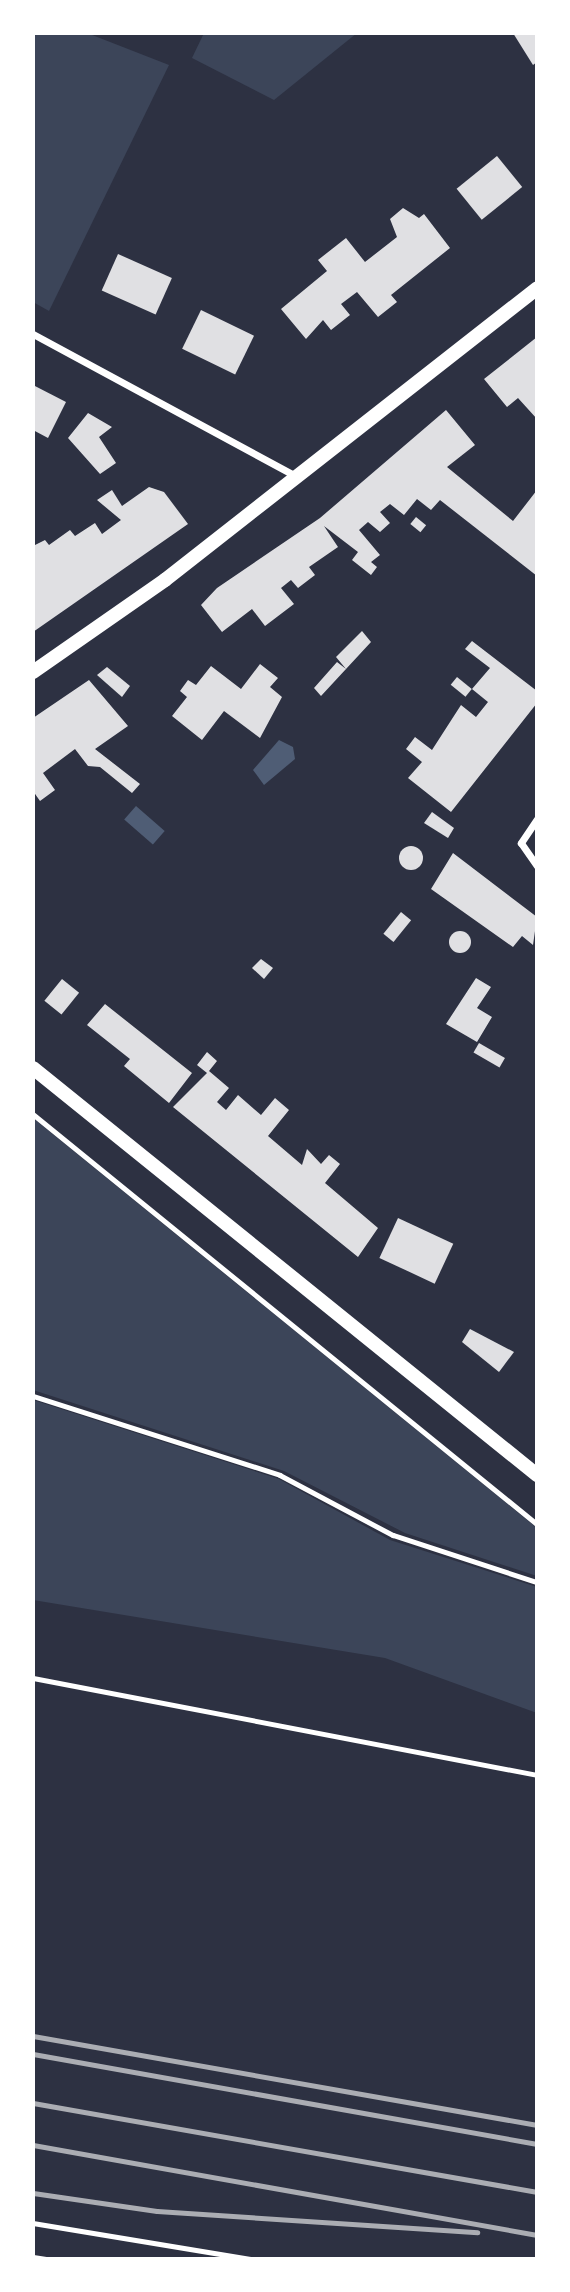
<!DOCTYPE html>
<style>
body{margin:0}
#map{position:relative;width:570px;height:2292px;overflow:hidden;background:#2d3142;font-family:Arial,sans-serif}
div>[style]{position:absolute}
.green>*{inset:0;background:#3c4559}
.water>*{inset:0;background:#4f5d75;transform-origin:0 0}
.building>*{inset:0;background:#e0e0e3;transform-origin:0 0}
.round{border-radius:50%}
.path>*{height:4.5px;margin:-2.25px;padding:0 2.25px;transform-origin:2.25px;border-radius:2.25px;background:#fff}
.service>*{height:5px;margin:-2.5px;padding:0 2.5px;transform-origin:2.5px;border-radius:2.5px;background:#fff}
.minor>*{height:7px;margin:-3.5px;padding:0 3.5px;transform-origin:3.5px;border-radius:3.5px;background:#fff}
.secondary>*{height:14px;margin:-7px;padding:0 7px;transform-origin:7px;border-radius:7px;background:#fff}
.rail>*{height:5px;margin:-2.5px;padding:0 2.5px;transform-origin:2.5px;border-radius:2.5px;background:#abadb3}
span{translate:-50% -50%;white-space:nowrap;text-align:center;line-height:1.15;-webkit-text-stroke:5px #fff;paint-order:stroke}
.frame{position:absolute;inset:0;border:35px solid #fff;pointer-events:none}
</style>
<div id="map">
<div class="green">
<div style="clip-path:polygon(33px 33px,87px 33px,169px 65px,49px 311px,33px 302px)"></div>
<div style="clip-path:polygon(204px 33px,357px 33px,274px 100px,192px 58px)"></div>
<div style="clip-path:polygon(33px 1118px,537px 1528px,537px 1576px,405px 1533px,284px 1471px,33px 1390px)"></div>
<div style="clip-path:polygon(33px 1400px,279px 1479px,390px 1540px,537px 1587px,537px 1713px,385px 1658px,33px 1600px)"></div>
</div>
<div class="water">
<div style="clip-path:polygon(279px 740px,293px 747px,295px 759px,264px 785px,253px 770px)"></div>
<div style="left:136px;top:806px;width:38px;height:18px;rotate:41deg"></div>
</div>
<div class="building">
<div style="clip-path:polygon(513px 33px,537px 33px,537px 62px,533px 65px)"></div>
<div style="left:497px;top:156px;width:40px;height:52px;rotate:51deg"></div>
<div style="clip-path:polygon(403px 208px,419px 218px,424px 214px,450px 248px,391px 295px,397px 302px,378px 317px,357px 292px,341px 304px,350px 315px,331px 330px,323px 320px,306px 339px,281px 309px,327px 271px,318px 260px,346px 238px,365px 262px,397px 237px,390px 219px)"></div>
<div style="left:118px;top:254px;width:59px;height:40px;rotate:24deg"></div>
<div style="left:201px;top:310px;width:59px;height:43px;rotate:26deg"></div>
<div style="clip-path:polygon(537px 337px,537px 419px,518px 398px,507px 407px,484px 379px)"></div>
<div style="clip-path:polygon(33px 385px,66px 402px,48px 438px,33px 430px)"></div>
<div style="clip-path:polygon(446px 410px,475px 445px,447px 467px,513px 521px,537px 490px,537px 576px,440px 500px,431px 510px,417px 499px,404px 515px,390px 504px,380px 512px,390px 523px,380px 532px,368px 522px,359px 530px,380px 555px,371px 562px,377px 567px,371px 575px,352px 560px,358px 552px,324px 526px,338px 547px,309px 567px,315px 575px,298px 588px,291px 580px,281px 588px,294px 604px,265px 626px,252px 609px,222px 632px,201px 605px,217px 588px,320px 518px)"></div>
<div style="clip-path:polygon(88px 413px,112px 427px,99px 437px,116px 463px,100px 474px,68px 438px)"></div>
<div style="clip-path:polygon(149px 487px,164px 492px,188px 524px,33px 632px,33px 546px,45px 540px,49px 545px,70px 530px,75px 536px,95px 523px,102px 534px,121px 520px,97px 500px,112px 490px,122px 506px)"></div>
<div style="left:416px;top:517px;width:13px;height:9px;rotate:39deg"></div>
<div style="clip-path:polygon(362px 631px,371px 642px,321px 696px,314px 688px,337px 662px,346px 669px,336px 657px)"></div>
<div style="clip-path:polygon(472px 641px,537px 691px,537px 703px,451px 812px,408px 778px,422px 762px,406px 749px,415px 737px,432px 750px,461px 705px,476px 717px,488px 702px,472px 689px,490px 668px,465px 649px)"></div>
<div style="clip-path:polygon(260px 664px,278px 678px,270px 687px,282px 697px,260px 738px,224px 711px,202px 740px,172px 716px,187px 697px,180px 691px,188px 680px,196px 685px,211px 666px,241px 689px)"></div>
<div style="clip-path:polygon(107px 667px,130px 686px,122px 697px,97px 675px)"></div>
<div style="left:457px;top:677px;width:19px;height:10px;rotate:39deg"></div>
<div style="clip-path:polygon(89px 680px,128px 726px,95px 749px,140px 784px,132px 793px,100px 767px,88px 766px,75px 749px,43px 773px,55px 790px,40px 801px,33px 791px,33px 718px)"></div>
<div style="clip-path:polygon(432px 812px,454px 828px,448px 838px,424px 823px)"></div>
<div class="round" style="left:399px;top:846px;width:24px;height:24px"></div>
<div style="clip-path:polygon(453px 853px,537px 917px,533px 945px,522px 936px,513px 947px,431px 889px)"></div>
<div style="left:401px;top:912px;width:13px;height:28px;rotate:39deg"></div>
<div class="round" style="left:449px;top:931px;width:22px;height:22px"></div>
<div style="clip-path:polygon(261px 959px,273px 968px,264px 979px,252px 968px)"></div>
<div style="clip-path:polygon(476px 978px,491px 987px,477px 1008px,492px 1017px,477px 1042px,446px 1024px)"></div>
<div style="left:62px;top:979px;width:22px;height:28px;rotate:39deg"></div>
<div style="clip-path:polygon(105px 1004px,192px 1073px,169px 1103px,124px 1066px,130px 1059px,87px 1025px)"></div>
<div style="left:479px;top:1043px;width:30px;height:11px;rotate:30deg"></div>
<div style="clip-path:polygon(207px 1052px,217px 1061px,209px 1071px,229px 1088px,217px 1102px,226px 1110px,238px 1095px,261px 1115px,275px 1098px,289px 1110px,268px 1136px,302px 1165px,307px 1149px,321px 1164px,329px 1155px,340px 1164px,325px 1183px,378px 1228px,358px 1257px,173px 1107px,207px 1073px,197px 1065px)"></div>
<div style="left:398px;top:1218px;width:61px;height:44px;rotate:25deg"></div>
<div style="clip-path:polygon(470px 1329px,514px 1352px,499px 1372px,462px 1342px)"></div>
</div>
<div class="path">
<div style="left:33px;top:1114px;width:650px;rotate:39.13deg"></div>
<div style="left:33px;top:1396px;width:259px;rotate:17.7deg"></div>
<div style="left:280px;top:1475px;width:128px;rotate:28deg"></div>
<div style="left:393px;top:1535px;width:151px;rotate:18.1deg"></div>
<div style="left:33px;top:2223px;width:220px;rotate:9.4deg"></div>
</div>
<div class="service">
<div style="left:33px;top:1678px;width:513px;rotate:10.89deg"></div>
<div style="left:33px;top:2257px;width:13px;rotate:9deg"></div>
</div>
<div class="minor">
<div style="left:33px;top:334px;width:301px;rotate:28.4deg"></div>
<div style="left:537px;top:819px;width:29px;rotate:124deg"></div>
<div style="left:521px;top:843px;width:28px;rotate:55deg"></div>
</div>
<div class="secondary">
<div style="left:33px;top:672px;width:161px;rotate:-34.9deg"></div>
<div style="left:165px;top:580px;width:473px;rotate:-38.1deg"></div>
<div style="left:33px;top:1068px;width:648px;rotate:38.92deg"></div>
</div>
<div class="rail">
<div style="left:33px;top:2036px;width:512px;rotate:10.01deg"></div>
<div style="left:33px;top:2054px;width:512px;rotate:10.12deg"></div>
<div style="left:33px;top:2103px;width:512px;rotate:10.01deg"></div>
<div style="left:33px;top:2145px;width:512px;rotate:10.12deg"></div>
<div style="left:33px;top:2193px;width:125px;rotate:8.3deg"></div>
<div style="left:157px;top:2211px;width:321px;rotate:3.8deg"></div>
</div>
<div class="frame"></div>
</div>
